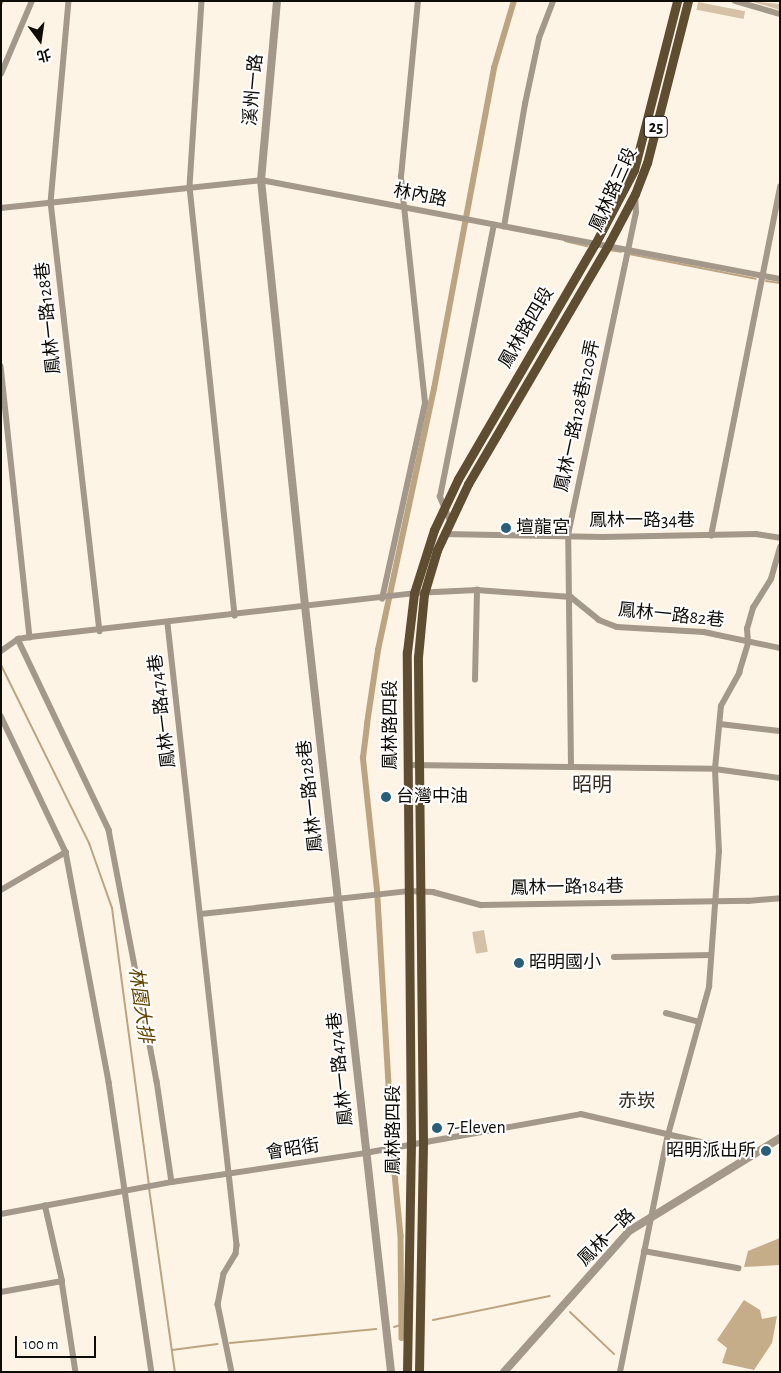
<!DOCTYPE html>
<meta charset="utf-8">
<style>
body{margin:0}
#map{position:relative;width:781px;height:1373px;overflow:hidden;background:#fef4e6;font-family:"Alegreya Sans","Noto Sans TC",sans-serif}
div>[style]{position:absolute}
.green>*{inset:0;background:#d5c2a6;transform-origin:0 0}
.forest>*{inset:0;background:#c5ad89}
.stream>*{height:2px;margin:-1px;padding:0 1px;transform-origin:1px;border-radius:1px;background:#bca480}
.canal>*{height:5.5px;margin:-2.75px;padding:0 2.75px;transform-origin:2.75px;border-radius:2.75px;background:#bca480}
.minor>*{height:5.5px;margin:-2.75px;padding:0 2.75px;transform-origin:2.75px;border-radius:2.75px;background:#a39889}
.tertiary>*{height:8px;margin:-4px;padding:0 4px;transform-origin:4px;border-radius:4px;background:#a39889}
.primary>*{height:9px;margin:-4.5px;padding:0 4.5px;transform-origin:4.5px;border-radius:4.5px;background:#5f4d31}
.dots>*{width:14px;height:14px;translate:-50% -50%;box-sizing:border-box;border:2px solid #fff;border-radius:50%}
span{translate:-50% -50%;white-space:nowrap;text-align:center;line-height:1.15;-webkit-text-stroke:4px #fff;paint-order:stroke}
.shield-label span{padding:1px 4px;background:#fff;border:1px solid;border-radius:4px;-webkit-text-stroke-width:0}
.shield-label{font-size:16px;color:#0f0b06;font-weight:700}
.street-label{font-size:18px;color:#0f0b06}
.poi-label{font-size:18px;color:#0f0b06}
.left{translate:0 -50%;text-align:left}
.right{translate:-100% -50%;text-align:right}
.water-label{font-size:19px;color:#644400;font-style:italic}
.neighbourhood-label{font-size:19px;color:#372e20}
.quarter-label{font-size:20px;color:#372e20}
.frame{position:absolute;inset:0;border:2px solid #0f0b06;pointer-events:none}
.north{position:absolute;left:15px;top:15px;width:50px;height:50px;-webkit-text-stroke:4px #fff;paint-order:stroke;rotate:166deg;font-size:14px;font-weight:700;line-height:20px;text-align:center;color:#0f0b06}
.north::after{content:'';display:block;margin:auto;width:18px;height:22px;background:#0f0b06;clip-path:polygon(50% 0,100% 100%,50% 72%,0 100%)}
.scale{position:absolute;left:15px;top:1336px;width:81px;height:22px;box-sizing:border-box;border:2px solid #0f0b06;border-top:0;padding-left:6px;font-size:15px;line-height:18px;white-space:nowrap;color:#0f0b06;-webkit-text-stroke:4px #fff;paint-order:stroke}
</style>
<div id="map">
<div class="green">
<div style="clip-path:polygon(750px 1px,780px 4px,780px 10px)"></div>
<div style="left:698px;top:2px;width:48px;height:8px;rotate:11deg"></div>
<div style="left:484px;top:930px;width:22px;height:12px;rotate:80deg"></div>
</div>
<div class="forest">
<div style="clip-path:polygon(780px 1238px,780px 1265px,744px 1267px,748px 1251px)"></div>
<div style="clip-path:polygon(744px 1300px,760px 1310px,762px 1319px,777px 1316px,772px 1343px,754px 1370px,722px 1363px,727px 1348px,717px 1340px)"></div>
</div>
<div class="stream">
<div style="left:1px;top:5px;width:4px;rotate:-63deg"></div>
<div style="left:565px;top:241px;width:23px;rotate:13deg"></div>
<div style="left:609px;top:250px;width:12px;rotate:9deg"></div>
<div style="left:629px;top:254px;width:129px;rotate:11.1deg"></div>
<div style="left:766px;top:281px;width:14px;rotate:8deg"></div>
<div style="left:1px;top:665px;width:199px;rotate:63.7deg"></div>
<div style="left:89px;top:843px;width:69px;rotate:70.5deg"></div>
<div style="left:112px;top:908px;width:278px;rotate:82.4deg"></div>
<div style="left:149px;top:1188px;width:186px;rotate:82deg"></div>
<div style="left:570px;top:1312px;width:61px;rotate:43.7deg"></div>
<div style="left:433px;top:1320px;width:119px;rotate:-11.6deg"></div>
<div style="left:394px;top:1327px;width:7px;rotate:-16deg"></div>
<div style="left:230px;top:1343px;width:147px;rotate:-5.5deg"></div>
<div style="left:172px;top:1350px;width:46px;rotate:-7.4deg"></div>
</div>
<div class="canal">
<div style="left:392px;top:1143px;width:253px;rotate:-93.4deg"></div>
<div style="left:377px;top:890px;width:133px;rotate:-96.1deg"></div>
<div style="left:363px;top:758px;width:34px;rotate:-83deg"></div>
<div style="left:367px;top:724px;width:75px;rotate:-81.5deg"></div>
<div style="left:378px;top:650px;width:267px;rotate:-77.9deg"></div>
<div style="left:434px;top:389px;width:327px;rotate:-79.4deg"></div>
<div style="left:494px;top:68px;width:70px;rotate:-73.4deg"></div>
<div style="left:393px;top:1153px;width:83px;rotate:84.5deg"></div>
<div style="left:401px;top:1236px;width:102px;rotate:89.4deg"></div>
</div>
<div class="minor">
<div style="left:69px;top:1px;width:202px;rotate:95.1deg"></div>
<div style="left:51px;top:202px;width:432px;rotate:83.5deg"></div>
<div style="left:202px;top:1px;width:186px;rotate:93.7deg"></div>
<div style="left:190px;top:187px;width:431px;rotate:84deg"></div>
<div style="left:735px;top:1px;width:47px;rotate:16.1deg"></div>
<div style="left:1px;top:74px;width:79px;rotate:-67deg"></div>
<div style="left:1px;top:208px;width:262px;rotate:-6.1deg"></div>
<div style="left:261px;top:180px;width:528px;rotate:10.8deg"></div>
<div style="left:504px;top:227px;width:125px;rotate:-80.3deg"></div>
<div style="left:525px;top:104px;width:67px;rotate:-78deg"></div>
<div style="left:539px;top:38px;width:40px;rotate:-69deg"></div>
<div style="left:1px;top:366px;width:273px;rotate:83.9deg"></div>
<div style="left:450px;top:521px;width:26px;rotate:-113deg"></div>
<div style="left:440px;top:497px;width:277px;rotate:-78.8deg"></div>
<div style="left:444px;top:534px;width:159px;rotate:1.1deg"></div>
<div style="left:603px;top:537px;width:153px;rotate:-1.1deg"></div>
<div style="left:756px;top:534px;width:24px;rotate:9deg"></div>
<div style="left:711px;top:536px;width:356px;rotate:-78.8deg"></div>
<div style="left:382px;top:599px;width:201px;rotate:-77.6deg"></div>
<div style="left:425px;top:403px;width:227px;rotate:-96.1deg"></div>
<div style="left:401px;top:177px;width:177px;rotate:-84.5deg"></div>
<div style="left:168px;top:624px;width:625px;rotate:83.66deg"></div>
<div style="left:237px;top:1245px;width:9px;rotate:96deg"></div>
<div style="left:236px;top:1254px;width:23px;rotate:121deg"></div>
<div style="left:224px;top:1274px;width:31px;rotate:101deg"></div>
<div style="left:218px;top:1304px;width:69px;rotate:78.4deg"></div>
<div style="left:18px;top:639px;width:212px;rotate:64.5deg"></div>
<div style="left:109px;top:830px;width:256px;rotate:79.2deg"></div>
<div style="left:157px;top:1081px;width:102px;rotate:81.6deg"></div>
<div style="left:1px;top:651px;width:21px;rotate:-35deg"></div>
<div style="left:18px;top:639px;width:12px;rotate:-9deg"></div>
<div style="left:30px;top:637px;width:387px;rotate:-6.5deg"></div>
<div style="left:414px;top:593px;width:63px;rotate:-2.7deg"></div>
<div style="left:477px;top:590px;width:94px;rotate:4.3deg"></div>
<div style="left:571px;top:597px;width:36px;rotate:39deg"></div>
<div style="left:599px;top:620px;width:19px;rotate:21deg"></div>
<div style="left:617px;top:627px;width:87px;rotate:3.3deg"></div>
<div style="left:704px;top:632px;width:78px;rotate:11.9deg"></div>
<div style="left:475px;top:680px;width:90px;rotate:-88.7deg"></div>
<div style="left:1px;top:716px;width:151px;rotate:64.5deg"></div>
<div style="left:66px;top:852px;width:234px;rotate:79.4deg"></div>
<div style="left:109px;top:1082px;width:293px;rotate:81.6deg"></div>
<div style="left:720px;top:724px;width:60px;rotate:6.7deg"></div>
<div style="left:407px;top:765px;width:308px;rotate:0.7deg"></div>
<div style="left:715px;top:769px;width:66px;rotate:7.9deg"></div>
<div style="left:571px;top:766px;width:231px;rotate:-90.7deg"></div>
<div style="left:568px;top:535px;width:329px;rotate:-78.1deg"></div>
<div style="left:636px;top:213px;width:17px;rotate:-93deg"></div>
<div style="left:1px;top:890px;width:75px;rotate:-30.3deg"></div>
<div style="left:201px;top:914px;width:208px;rotate:-6.3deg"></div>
<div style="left:408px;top:891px;width:25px;rotate:2deg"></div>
<div style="left:433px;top:892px;width:50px;rotate:15.2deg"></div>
<div style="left:481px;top:905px;width:267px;rotate:-0.9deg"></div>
<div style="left:748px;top:901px;width:32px;rotate:-5deg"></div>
<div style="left:614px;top:957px;width:97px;rotate:-1.2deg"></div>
<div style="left:666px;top:1013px;width:34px;rotate:15deg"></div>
<div style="left:1px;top:1214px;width:174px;rotate:-10.6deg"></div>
<div style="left:172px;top:1182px;width:195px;rotate:-8.5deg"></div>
<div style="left:365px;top:1153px;width:219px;rotate:-10.2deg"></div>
<div style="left:581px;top:1114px;width:177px;rotate:13.1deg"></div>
<div style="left:644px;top:1251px;width:96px;rotate:10.3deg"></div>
<div style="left:62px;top:1281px;width:92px;rotate:81.3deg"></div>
<div style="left:1px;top:1292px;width:62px;rotate:-10.2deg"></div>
<div style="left:62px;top:1281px;width:77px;rotate:-102.8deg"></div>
<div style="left:620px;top:1372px;width:242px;rotate:-78.6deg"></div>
<div style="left:668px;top:1135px;width:154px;rotate:-74.5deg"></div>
<div style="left:709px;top:987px;width:135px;rotate:-85.8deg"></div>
<div style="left:719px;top:852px;width:83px;rotate:-92.8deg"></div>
<div style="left:715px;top:769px;width:63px;rotate:-84.6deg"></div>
<div style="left:721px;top:706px;width:38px;rotate:-61deg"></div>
<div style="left:739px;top:673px;width:31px;rotate:-73deg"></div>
<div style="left:748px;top:643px;width:14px;rotate:-94deg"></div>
<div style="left:747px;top:629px;width:22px;rotate:-74deg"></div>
<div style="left:753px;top:608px;width:34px;rotate:-58deg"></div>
<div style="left:771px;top:579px;width:33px;rotate:-74deg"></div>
</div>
<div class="tertiary">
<div style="left:277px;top:1px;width:180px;rotate:95.1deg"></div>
<div style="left:261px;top:180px;width:428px;rotate:84.1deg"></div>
<div style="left:305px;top:606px;width:771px;rotate:83.59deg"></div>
<div style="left:504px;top:1372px;width:188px;rotate:-48.4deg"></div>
<div style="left:629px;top:1231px;width:177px;rotate:-31.6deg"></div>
</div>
<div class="primary">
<div style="left:407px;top:1372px;width:229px;rotate:-89deg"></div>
<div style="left:411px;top:1143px;width:491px;rotate:-90.5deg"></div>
<div style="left:407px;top:652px;width:59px;rotate:-83.2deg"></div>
<div style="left:414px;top:593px;width:66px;rotate:-72.4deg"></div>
<div style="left:434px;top:530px;width:56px;rotate:-64.8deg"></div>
<div style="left:458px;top:479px;width:272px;rotate:-59.8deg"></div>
<div style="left:595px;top:244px;width:84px;rotate:-62.2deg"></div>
<div style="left:634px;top:170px;width:174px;rotate:-75.7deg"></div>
<div style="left:419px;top:1372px;width:229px;rotate:-89deg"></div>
<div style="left:423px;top:1143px;width:486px;rotate:-90.6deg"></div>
<div style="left:418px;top:657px;width:63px;rotate:-84.6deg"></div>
<div style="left:424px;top:594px;width:46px;rotate:-73.5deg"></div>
<div style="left:437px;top:550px;width:73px;rotate:-64.8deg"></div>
<div style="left:468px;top:484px;width:275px;rotate:-59.6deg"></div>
<div style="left:607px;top:247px;width:60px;rotate:-62.2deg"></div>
<div style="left:635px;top:194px;width:33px;rotate:-69deg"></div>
<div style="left:647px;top:163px;width:167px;rotate:-75.8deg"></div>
</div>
<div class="dots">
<div style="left:506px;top:528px;background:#285e79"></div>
<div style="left:386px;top:797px;background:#285e79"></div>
<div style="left:519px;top:963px;background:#285e79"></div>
<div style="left:437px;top:1128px;background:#285e79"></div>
<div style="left:766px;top:1151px;background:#285e79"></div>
</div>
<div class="shield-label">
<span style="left:656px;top:127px">25</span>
</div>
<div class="street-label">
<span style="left:254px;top:90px;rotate:-85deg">溪州一路</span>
<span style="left:614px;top:190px;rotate:-66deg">鳳林路三段</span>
<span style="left:420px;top:196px;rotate:11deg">林內路</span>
<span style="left:49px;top:318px;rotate:-96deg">鳳林一路128巷</span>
<span style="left:527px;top:328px;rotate:-60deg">鳳林路四段</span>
<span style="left:578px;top:416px;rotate:-78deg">鳳林一路128巷120弄</span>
<span style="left:642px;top:521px">鳳林一路34巷</span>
<span style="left:671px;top:616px;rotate:6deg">鳳林一路82巷</span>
<span style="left:163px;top:711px;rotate:-97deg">鳳林一路474巷</span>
<span style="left:391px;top:725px;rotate:-90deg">鳳林路四段</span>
<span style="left:311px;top:796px;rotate:-96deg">鳳林一路128巷</span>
<span style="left:567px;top:888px;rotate:-1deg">鳳林一路184巷</span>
<span style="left:341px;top:1069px;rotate:-96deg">鳳林一路474巷</span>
<span style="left:394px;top:1130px;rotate:-90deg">鳳林路四段</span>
<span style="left:293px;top:1150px;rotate:-9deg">會昭街</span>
<span style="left:607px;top:1238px;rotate:-45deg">鳳林一路</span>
</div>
<div class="poi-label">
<span class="left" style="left:516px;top:528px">壇龍宮</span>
<span class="left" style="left:396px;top:797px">台灣中油</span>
<span class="left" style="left:529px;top:963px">昭明國小</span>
<span class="left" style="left:447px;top:1128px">7-Eleven</span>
<span class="right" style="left:756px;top:1151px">昭明派出所</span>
</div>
<div class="water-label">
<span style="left:140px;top:1005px;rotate:82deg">林園大排</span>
</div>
<div class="neighbourhood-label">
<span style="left:637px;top:1102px">赤崁</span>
</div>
<div class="quarter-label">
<span style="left:592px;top:785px">昭明</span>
</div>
<div class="frame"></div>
<div class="north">北</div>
<div class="scale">100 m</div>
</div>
